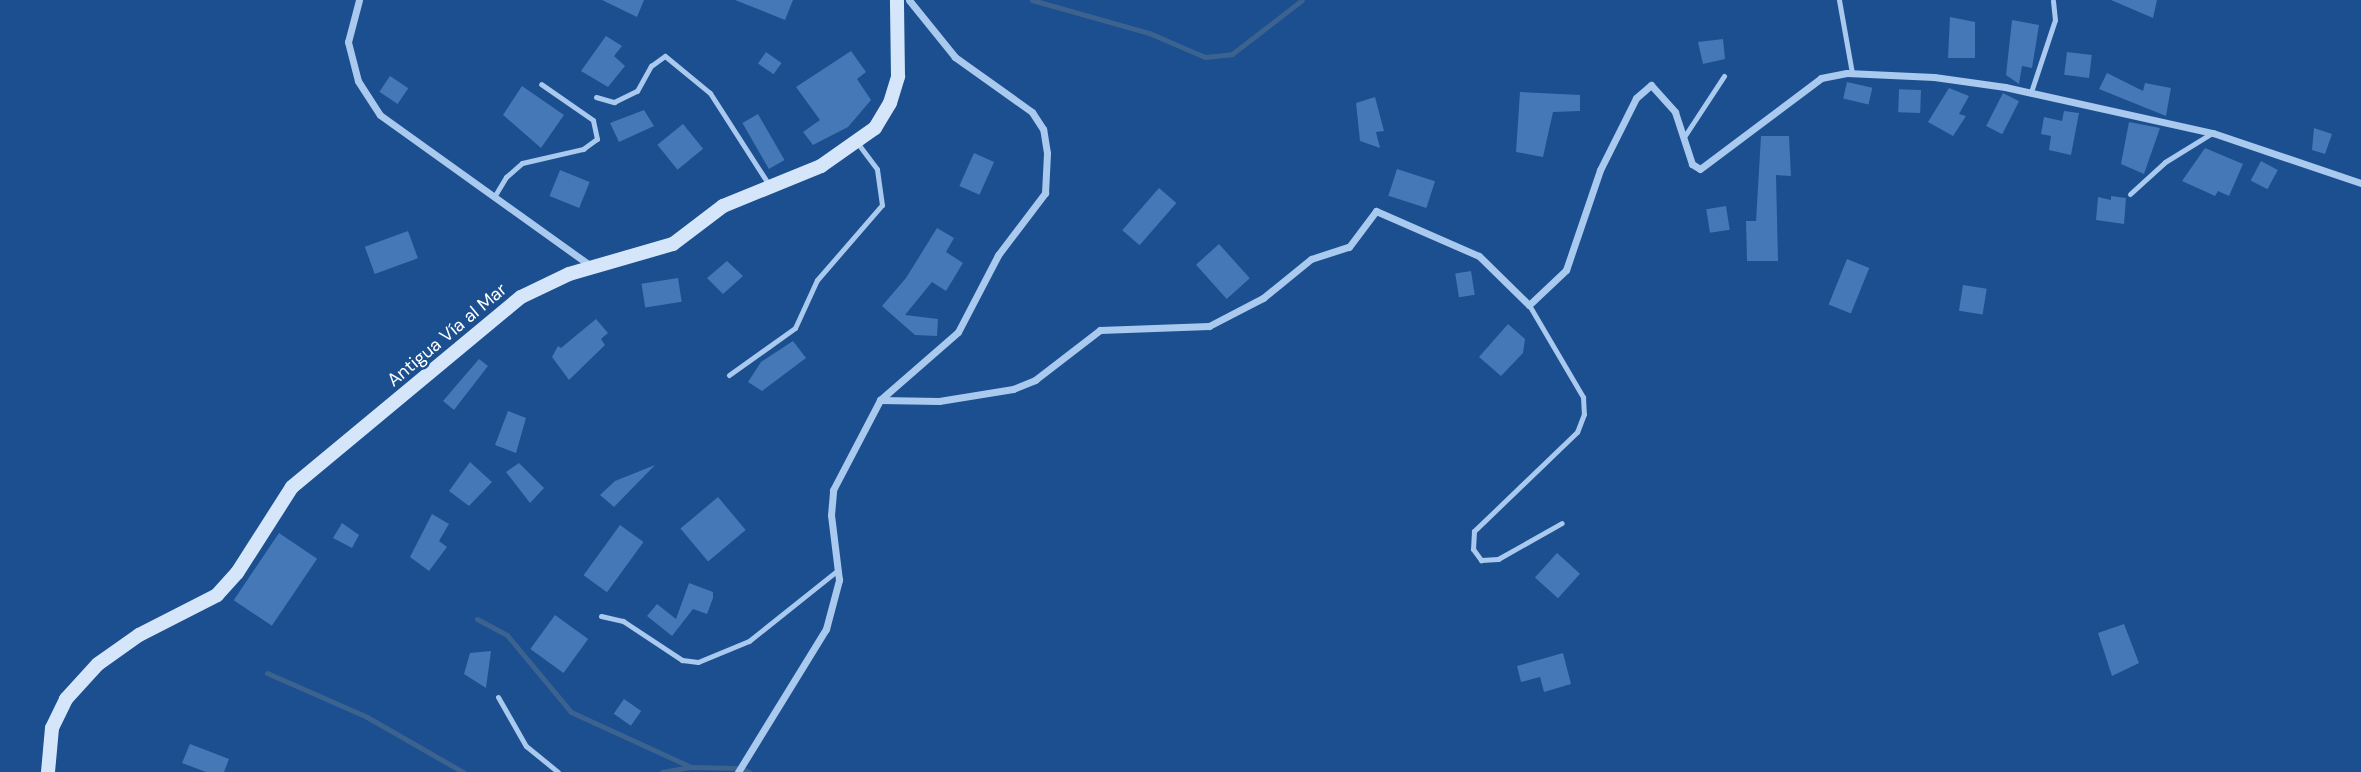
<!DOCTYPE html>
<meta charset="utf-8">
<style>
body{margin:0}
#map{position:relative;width:2361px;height:772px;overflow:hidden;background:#1b4f8f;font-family:"DM Sans",sans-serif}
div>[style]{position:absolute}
.stream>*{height:5px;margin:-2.5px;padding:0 2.5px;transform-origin:2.5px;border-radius:2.5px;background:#3c6290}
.building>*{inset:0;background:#4478b7;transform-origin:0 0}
.service>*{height:5px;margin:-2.5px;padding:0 2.5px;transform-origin:2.5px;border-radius:2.5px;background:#a9c9ee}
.minor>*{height:7px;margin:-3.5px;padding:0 3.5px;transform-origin:3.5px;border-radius:3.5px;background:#a9c9ee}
.secondary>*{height:14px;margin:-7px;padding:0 7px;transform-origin:7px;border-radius:7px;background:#d6e6fa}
span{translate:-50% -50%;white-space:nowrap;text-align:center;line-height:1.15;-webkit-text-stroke:5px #1b4f8f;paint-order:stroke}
.street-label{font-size:18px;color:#fff}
</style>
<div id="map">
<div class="stream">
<div style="left:1032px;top:0;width:122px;rotate:15.8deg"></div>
<div style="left:1149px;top:33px;width:61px;rotate:23.2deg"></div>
<div style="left:1205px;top:57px;width:27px;rotate:-6deg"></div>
<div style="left:1232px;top:54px;width:88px;rotate:-37.6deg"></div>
<div style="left:477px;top:619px;width:34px;rotate:28deg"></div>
<div style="left:507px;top:635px;width:100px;rotate:50.3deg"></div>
<div style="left:571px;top:712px;width:132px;rotate:24.6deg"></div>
<div style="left:267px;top:673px;width:109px;rotate:23.7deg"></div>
<div style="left:367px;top:717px;width:111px;rotate:29.8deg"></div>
<div style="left:662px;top:772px;width:29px;rotate:-10deg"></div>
<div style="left:691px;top:767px;width:48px;rotate:1.2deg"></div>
<div style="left:739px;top:768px;width:11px;rotate:22deg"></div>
</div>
<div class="building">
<div style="clip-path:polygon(602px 0,644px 0,637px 17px)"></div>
<div style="clip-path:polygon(735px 0,793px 0,785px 20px)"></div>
<div style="clip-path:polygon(2111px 0,2157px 0,2153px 18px)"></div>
<div style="clip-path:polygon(1950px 17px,1975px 22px,1975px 58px,1948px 58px)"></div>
<div style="clip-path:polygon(2012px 20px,2039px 25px,2032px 68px,2022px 66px,2019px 84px,2006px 75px)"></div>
<div style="clip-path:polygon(606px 36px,622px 46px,614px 56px,625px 66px,608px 87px,581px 71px)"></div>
<div style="clip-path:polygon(1723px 39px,1725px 59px,1703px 64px,1698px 42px)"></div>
<div style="clip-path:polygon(851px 51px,866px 72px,857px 79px,871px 100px,848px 127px,813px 145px,803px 132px,820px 120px,796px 87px)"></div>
<div style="left:766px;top:52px;width:19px;height:14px;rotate:35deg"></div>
<div style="left:2067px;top:52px;width:25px;height:23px;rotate:7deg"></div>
<div style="clip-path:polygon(2107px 73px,2143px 91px,2145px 83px,2171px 88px,2166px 116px,2099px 89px)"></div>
<div style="left:390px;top:76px;width:22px;height:19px;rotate:34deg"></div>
<div style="left:1847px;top:82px;width:26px;height:17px;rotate:13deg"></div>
<div style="clip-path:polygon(522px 86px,564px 115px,541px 148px,503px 115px)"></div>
<div style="clip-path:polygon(1949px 88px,1969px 96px,1959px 114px,1966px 116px,1953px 136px,1928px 122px)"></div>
<div style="left:1921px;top:90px;width:23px;height:22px;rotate:92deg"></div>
<div style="clip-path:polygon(1520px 92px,1580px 95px,1580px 111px,1553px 112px,1543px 157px,1516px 152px)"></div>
<div style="left:2003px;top:93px;width:18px;height:37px;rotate:27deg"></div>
<div style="clip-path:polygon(1375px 97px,1384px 131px,1376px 132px,1380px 148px,1360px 141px,1356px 103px)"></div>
<div style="clip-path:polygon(644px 110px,654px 126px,619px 142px,610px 123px)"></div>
<div style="clip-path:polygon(2064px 111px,2079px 113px,2071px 155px,2049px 150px,2051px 136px,2041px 134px,2044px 117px,2062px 121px)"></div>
<div style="left:758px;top:114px;width:53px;height:18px;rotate:60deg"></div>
<div style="clip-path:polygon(2129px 122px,2160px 128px,2144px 174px,2121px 164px)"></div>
<div style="left:683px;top:124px;width:32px;height:33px;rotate:51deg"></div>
<div style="clip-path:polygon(2314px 128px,2332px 134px,2325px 154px,2312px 150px)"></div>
<div style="clip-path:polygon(1761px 136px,1789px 136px,1791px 176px,1776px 175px,1778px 261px,1747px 261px,1746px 221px,1756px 221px)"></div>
<div style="clip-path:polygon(2205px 148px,2243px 164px,2229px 196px,2218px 191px,2215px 196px,2182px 181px)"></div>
<div style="left:974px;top:153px;width:22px;height:36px;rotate:24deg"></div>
<div style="left:2261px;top:161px;width:19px;height:22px;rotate:28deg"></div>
<div style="left:1397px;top:169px;width:40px;height:28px;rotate:18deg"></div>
<div style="left:560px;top:170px;width:32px;height:28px;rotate:22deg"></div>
<div style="left:1159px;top:188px;width:23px;height:56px;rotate:41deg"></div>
<div style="clip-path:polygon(2111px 196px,2126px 198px,2124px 224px,2096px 220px,2098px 197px,2111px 200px)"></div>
<div style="left:1726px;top:206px;width:24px;height:20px;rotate:81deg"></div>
<div style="clip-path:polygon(937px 228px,954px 238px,946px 252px,963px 263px,946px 291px,932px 282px,905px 315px,938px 319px,937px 336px,915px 335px,882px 306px,906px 278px)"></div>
<div style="left:408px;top:231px;width:29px;height:46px;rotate:70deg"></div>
<div style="left:1219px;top:244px;width:46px;height:31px;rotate:48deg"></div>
<div style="left:1847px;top:259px;width:24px;height:49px;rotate:22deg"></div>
<div style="clip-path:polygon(727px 261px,743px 276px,723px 294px,707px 278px)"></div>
<div style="left:1471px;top:271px;width:24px;height:16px;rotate:81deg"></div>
<div style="left:678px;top:278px;width:24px;height:37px;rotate:81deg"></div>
<div style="left:1963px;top:285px;width:24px;height:26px;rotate:9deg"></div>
<div style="clip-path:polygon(596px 319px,608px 333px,601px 339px,605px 345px,569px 380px,552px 357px,558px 346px,561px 348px)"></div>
<div style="clip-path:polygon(1508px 324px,1525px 339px,1523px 353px,1501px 376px,1479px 357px)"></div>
<div style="clip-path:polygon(793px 341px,806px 358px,762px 391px,748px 382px,761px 362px)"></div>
<div style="clip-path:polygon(479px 359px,488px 366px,454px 410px,443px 401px)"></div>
<div style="clip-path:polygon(508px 411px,526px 418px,516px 453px,495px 445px)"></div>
<div style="clip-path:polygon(470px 462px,492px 482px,469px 506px,449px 491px)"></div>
<div style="clip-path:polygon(519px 463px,544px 488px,530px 503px,506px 472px)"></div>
<div style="clip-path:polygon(655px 465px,614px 507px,600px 495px,615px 481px)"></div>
<div style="left:718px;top:497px;width:43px;height:49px;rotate:50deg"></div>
<div style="clip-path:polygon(432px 514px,449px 524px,439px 541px,447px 547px,429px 571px,410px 557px)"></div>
<div style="clip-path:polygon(342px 523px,359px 535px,352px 548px,333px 538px)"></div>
<div style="left:620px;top:525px;width:29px;height:62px;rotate:36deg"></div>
<div style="left:279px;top:533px;width:46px;height:81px;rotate:34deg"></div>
<div style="left:1557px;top:553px;width:31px;height:33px;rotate:42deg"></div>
<div style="clip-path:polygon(689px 583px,713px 592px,713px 598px,707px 614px,693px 609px,672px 636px,647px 616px,657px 604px,676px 619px)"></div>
<div style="left:555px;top:615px;width:41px;height:42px;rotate:36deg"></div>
<div style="clip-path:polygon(2124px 624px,2139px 663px,2112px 676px,2098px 633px)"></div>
<div style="clip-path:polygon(491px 651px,486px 688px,464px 674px,470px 653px)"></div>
<div style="clip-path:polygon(1563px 653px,1571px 684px,1544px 692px,1540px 677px,1521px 682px,1517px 666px)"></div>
<div style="left:624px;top:699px;width:21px;height:18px;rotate:35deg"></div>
<div style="clip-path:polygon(190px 744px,229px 759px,224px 772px,206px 772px,182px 763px)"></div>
</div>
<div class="service">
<div style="left:1839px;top:0;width:74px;rotate:79.9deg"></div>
<div style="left:2031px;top:92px;width:76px;rotate:-71.6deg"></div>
<div style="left:2055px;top:20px;width:19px;rotate:-96deg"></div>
<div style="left:596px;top:97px;width:19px;rotate:16deg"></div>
<div style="left:614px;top:102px;width:25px;rotate:-26deg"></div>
<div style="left:637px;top:91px;width:29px;rotate:-61deg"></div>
<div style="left:651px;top:66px;width:17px;rotate:-36deg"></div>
<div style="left:665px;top:56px;width:58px;rotate:39.4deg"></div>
<div style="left:710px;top:93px;width:109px;rotate:57.3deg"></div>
<div style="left:1684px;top:137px;width:73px;rotate:-56.7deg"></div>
<div style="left:2130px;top:194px;width:47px;rotate:-42.4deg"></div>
<div style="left:2165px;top:162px;width:55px;rotate:-31.7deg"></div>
<div style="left:494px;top:197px;width:23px;rotate:-59deg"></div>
<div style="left:506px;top:177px;width:21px;rotate:-41deg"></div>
<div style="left:522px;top:163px;width:63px;rotate:-12.9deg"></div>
<div style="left:583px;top:149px;width:17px;rotate:-36deg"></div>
<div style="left:597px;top:139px;width:19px;rotate:-102deg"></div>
<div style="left:593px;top:120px;width:63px;rotate:-145.3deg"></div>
<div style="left:1529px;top:305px;width:107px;rotate:59.6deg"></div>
<div style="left:1583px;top:397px;width:17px;rotate:87deg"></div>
<div style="left:1584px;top:414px;width:19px;rotate:111deg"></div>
<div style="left:1577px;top:432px;width:143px;rotate:136.1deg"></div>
<div style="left:1474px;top:531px;width:18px;rotate:93deg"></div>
<div style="left:1473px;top:549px;width:14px;rotate:54deg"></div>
<div style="left:1481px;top:560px;width:17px;rotate:-3deg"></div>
<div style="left:1498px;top:559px;width:73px;rotate:-29.4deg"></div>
<div style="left:729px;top:375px;width:81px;rotate:-35.5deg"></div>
<div style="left:795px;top:328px;width:53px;rotate:-65.4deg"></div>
<div style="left:817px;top:280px;width:99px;rotate:-49.1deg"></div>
<div style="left:882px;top:205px;width:36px;rotate:-98deg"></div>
<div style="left:877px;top:169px;width:34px;rotate:-127deg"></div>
<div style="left:601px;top:616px;width:23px;rotate:13deg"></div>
<div style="left:623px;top:621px;width:71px;rotate:33.5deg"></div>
<div style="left:682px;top:660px;width:16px;rotate:7deg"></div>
<div style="left:698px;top:662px;width:55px;rotate:-22.4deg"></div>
<div style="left:749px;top:641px;width:114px;rotate:-38.6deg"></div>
<div style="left:498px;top:697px;width:56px;rotate:60.3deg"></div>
<div style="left:526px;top:746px;width:41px;rotate:39.1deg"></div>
</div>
<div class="minor">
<div style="left:359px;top:0;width:43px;rotate:104.7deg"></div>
<div style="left:348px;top:42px;width:40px;rotate:75.6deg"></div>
<div style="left:358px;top:81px;width:40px;rotate:57.1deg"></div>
<div style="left:380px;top:115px;width:261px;rotate:35.6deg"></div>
<div style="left:880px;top:400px;width:59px;rotate:1deg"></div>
<div style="left:939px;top:401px;width:75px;rotate:-9.2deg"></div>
<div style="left:1013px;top:389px;width:24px;rotate:-22deg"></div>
<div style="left:1035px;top:380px;width:82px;rotate:-37.6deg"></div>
<div style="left:1100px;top:330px;width:109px;rotate:-2.1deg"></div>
<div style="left:1209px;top:326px;width:61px;rotate:-27.4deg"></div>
<div style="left:1263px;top:298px;width:62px;rotate:-39.1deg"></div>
<div style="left:1311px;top:259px;width:40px;rotate:-18deg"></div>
<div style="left:1349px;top:247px;width:45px;rotate:-53.1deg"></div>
<div style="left:1376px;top:211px;width:112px;rotate:23.6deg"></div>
<div style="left:1479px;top:256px;width:70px;rotate:44.4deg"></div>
<div style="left:1529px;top:305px;width:51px;rotate:-43.4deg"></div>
<div style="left:1566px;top:270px;width:106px;rotate:-71.2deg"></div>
<div style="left:1600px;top:170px;width:80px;rotate:-63.4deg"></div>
<div style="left:1636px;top:98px;width:20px;rotate:-41deg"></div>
<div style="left:1651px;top:85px;width:36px;rotate:48deg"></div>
<div style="left:1675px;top:112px;width:55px;rotate:71.9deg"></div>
<div style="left:1692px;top:164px;width:9px;rotate:32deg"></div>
<div style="left:1700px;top:169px;width:151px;rotate:-36.9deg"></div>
<div style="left:1821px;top:78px;width:26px;rotate:-11deg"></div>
<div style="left:1847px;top:73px;width:87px;rotate:2.6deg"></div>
<div style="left:1934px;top:77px;width:72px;rotate:8deg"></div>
<div style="left:2005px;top:87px;width:213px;rotate:12.5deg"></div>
<div style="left:2213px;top:133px;width:156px;rotate:18.7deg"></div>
<div style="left:738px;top:772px;width:168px;rotate:-58.4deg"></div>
<div style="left:826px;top:629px;width:51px;rotate:-75.1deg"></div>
<div style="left:839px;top:580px;width:65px;rotate:-97deg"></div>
<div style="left:831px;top:515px;width:25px;rotate:-85deg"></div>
<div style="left:833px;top:490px;width:102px;rotate:-62.4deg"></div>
<div style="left:880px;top:400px;width:103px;rotate:-41.1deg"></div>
<div style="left:958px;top:332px;width:87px;rotate:-62.5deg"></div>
<div style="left:998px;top:255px;width:78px;rotate:-52.8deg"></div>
<div style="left:1045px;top:193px;width:40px;rotate:-87.1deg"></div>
<div style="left:1047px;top:153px;width:24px;rotate:-99deg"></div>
<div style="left:1043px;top:129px;width:20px;rotate:-123deg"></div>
<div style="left:1032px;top:112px;width:95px;rotate:-144.5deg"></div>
<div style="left:955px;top:57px;width:73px;rotate:-128.9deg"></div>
</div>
<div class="secondary">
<div style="left:48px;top:772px;width:44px;rotate:-84.8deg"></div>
<div style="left:52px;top:728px;width:32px;rotate:-64deg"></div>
<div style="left:66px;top:699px;width:47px;rotate:-47.6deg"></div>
<div style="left:98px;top:664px;width:50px;rotate:-35.3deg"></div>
<div style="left:139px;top:635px;width:88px;rotate:-27.1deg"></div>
<div style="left:217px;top:595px;width:30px;rotate:-48deg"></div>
<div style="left:237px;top:573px;width:102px;rotate:-57.4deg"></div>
<div style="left:292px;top:487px;width:298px;rotate:-39.7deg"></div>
<div style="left:521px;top:297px;width:53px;rotate:-25.6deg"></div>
<div style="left:569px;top:274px;width:108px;rotate:-16.1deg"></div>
<div style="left:673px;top:244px;width:63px;rotate:-37.2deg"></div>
<div style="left:723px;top:206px;width:106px;rotate:-22.2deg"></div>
<div style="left:821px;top:166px;width:66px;rotate:-35.1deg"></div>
<div style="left:875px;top:128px;width:29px;rotate:-59deg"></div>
<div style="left:890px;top:103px;width:28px;rotate:-73deg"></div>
<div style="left:898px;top:76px;width:76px;rotate:-90.8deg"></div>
</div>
<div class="street-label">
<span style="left:447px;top:335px;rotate:-40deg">Antigua Vía al Mar</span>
</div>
</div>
